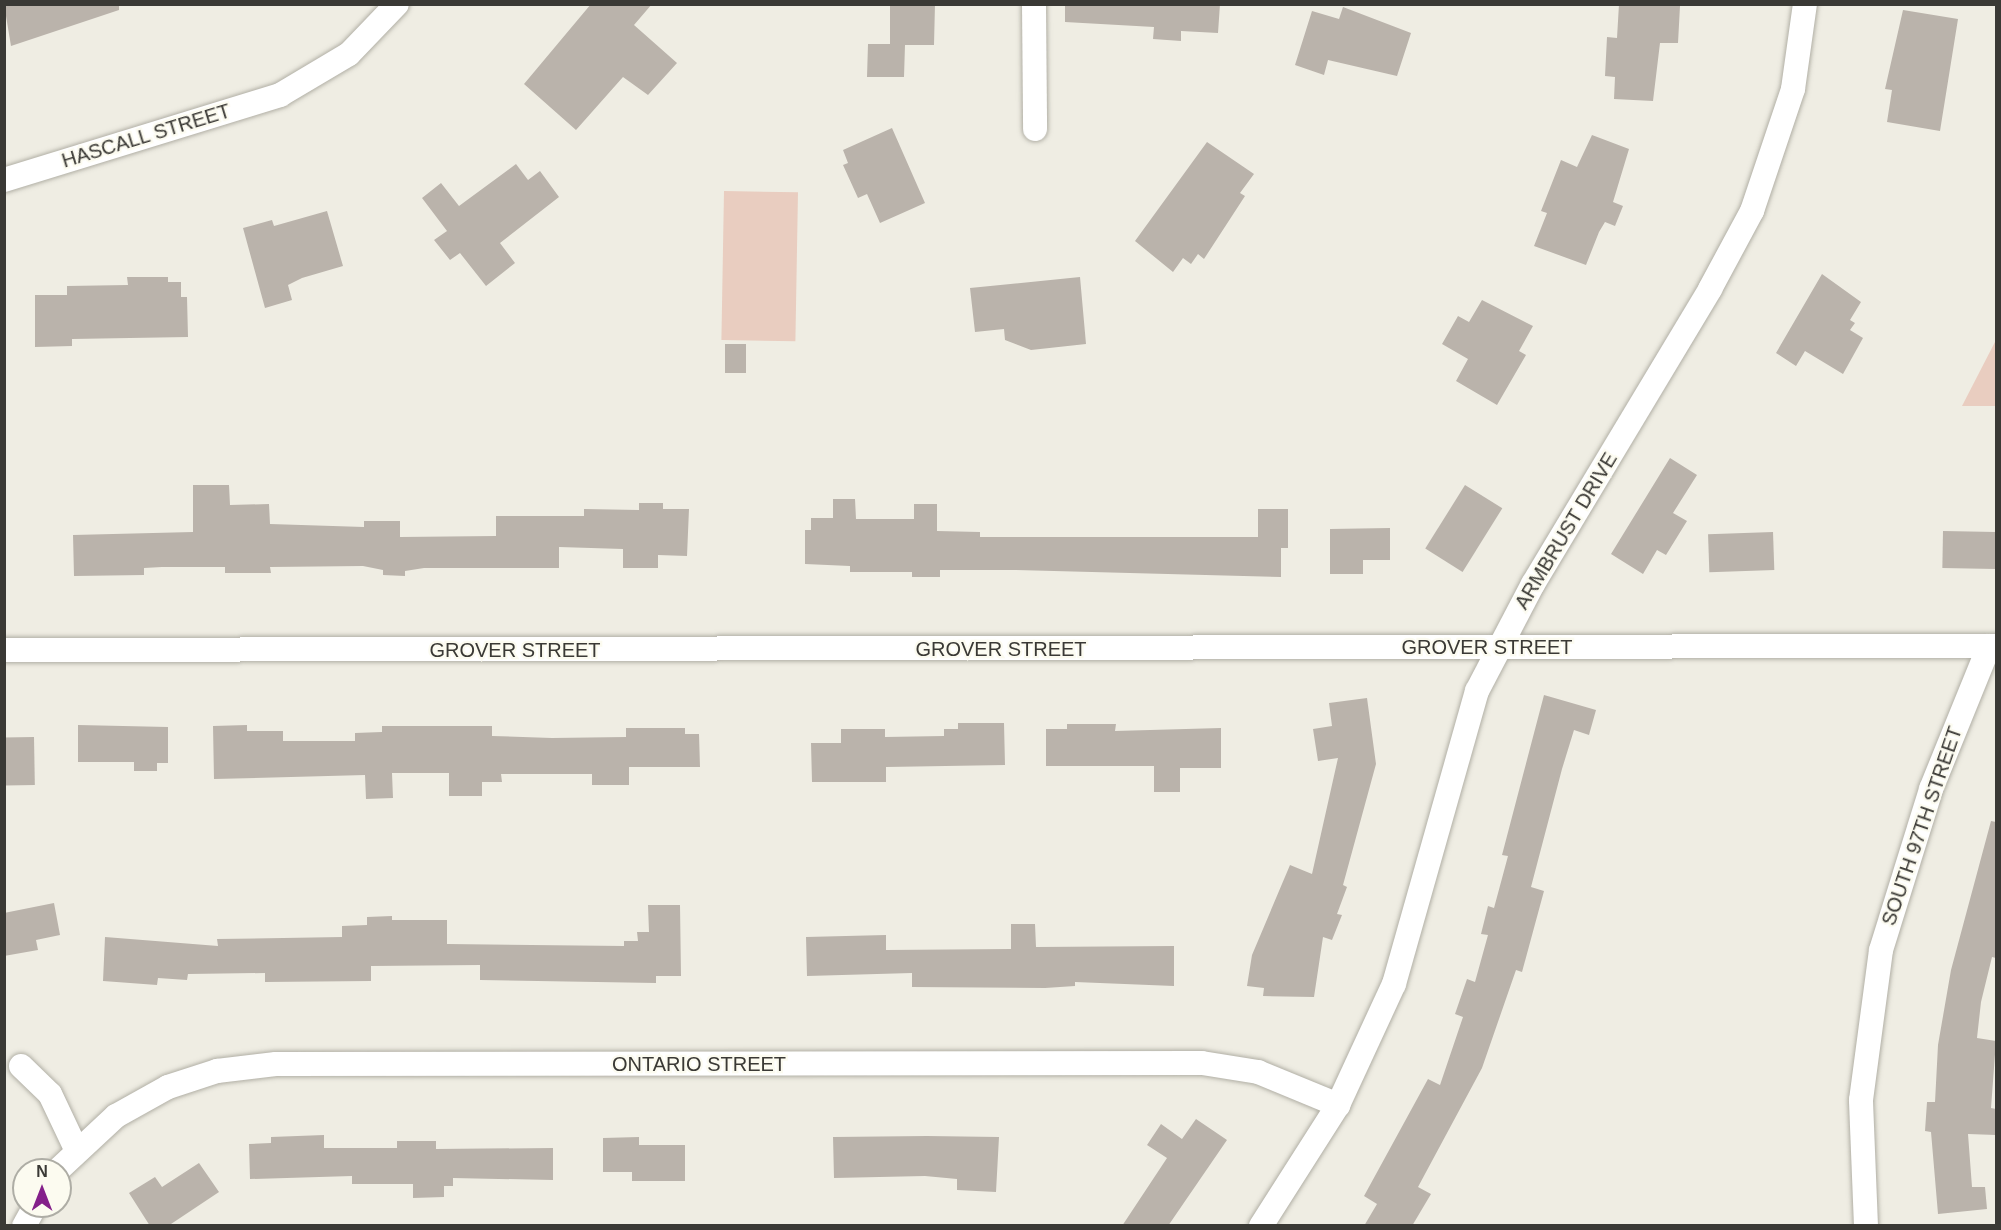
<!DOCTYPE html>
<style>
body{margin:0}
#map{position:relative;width:2001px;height:1230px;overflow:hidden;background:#efede3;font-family:Arial,sans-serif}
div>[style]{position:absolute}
.green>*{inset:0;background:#e9cdc0;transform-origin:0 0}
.building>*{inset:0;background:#bab3ab;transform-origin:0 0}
.roads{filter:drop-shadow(0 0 2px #b1afa5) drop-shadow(0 0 2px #b1afa5)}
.minor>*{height:24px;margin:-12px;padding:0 12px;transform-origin:12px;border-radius:12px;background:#fff}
span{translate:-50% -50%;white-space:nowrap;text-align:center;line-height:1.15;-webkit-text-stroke:4.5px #fcfbf0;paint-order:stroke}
.street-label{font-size:20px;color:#3a3935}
.frame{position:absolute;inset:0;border:6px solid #3a3935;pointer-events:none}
.north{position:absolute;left:12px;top:1158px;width:60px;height:60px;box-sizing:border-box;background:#fcfbf0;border:2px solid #aeada5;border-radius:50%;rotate:0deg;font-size:16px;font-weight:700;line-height:24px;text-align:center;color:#3a3935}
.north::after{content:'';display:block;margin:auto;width:21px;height:27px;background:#84208a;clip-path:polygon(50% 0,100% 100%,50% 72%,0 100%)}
</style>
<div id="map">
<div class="green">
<div style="left:724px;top:191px;width:74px;height:149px;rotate:1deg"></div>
<div style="clip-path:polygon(1996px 340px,1996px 406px,1962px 406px)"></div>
</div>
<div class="building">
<div style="clip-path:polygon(4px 4px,119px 4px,119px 10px,11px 46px)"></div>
<div style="clip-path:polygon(591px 4px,652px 4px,634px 25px,677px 63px,648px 95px,623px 77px,576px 130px,524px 84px)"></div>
<div style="clip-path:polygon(890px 4px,935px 4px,934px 45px,905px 45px,904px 77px,867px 77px,868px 44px,890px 44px)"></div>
<div style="clip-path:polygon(1065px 4px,1220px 4px,1218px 33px,1181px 31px,1181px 41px,1153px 39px,1154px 27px,1065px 22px)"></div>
<div style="clip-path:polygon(1619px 4px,1680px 6px,1678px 43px,1660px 43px,1653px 101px,1614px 99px,1615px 77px,1605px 76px,1607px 37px,1617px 38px)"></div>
<div style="clip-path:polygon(1343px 7px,1411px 33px,1397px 76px,1328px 60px,1324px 75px,1295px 65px,1312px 11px,1339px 19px)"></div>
<div style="clip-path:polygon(1903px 10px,1958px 19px,1940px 131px,1887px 122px,1892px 90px,1885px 89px)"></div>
<div style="clip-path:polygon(892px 128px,925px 203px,880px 223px,867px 194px,858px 198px,843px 165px,848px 163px,843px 150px)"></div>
<div style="clip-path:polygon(1592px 135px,1629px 149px,1613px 202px,1623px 206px,1615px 226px,1605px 222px,1599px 232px,1586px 265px,1534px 246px,1547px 213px,1541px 211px,1561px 160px,1577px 167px)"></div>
<div style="clip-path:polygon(1207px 142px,1254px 174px,1240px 193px,1245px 196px,1204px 259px,1198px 254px,1191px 264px,1183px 258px,1173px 272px,1135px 241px)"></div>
<div style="clip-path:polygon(516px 164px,528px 180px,540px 171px,559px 197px,500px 243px,515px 263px,486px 286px,460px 253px,450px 260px,434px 240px,447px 231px,422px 198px,441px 183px,459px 206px)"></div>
<div style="clip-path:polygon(327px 211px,343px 266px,302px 278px,288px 285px,292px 300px,265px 308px,243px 228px,272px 220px,274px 226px)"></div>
<div style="clip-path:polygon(1822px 274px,1861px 302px,1850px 320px,1855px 323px,1850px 330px,1863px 338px,1843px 374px,1805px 351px,1796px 366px,1776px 353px)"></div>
<div style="clip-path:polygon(127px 277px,168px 277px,168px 282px,181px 282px,181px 297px,187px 297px,188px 337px,72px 339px,72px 346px,35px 347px,35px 295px,67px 295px,67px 286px,128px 285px)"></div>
<div style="clip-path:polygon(1080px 277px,1086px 344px,1031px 350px,1005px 340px,1004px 329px,975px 332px,970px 288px)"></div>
<div style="clip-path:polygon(1482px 300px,1533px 326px,1519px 351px,1526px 355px,1497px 405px,1456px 381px,1468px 359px,1442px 344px,1458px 316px,1469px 322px)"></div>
<div style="left:725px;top:344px;width:21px;height:29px"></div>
<div style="clip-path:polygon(1670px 458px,1697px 475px,1673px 513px,1687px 521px,1666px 555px,1657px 550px,1643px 574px,1611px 554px)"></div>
<div style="clip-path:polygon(193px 485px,229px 485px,230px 505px,269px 504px,270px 524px,364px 527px,364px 521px,400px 521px,400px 537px,496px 536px,496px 516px,584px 516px,584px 509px,639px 510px,639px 503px,663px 503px,663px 509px,689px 509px,687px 556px,658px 555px,658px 568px,623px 568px,623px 549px,559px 547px,559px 568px,424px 568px,405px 571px,405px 576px,383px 575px,383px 570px,363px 566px,270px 567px,271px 573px,225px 573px,225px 567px,162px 567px,144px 568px,144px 575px,74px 576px,73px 535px,193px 532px)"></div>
<div style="left:1465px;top:485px;width:44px;height:75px;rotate:32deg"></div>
<div style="clip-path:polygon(833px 499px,855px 499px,856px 519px,914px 519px,914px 504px,937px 504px,937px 531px,980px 532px,980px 537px,1258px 537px,1258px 509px,1288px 509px,1288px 548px,1281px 548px,1281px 577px,1016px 570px,940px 570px,940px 577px,912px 577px,912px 572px,850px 572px,850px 566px,805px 564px,805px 530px,811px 530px,811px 518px,833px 518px)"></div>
<div style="clip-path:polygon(1390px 528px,1390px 560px,1363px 560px,1363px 574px,1330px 574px,1330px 529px)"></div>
<div style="left:1943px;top:531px;width:53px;height:37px;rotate:1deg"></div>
<div style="left:1773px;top:532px;width:38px;height:65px;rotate:88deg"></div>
<div style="clip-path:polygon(1544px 695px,1596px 710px,1589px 735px,1574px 730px,1562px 769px,1531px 887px,1544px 891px,1522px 972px,1516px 970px,1482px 1068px,1418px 1187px,1431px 1194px,1412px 1226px,1364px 1226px,1377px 1204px,1364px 1196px,1428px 1079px,1440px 1085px,1463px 1017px,1455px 1014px,1467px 979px,1475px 982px,1488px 935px,1481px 934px,1488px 906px,1494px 908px,1508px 856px,1502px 855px)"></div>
<div style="clip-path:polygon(1367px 698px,1376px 764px,1343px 885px,1347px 887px,1337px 914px,1342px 915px,1332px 940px,1323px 937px,1314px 997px,1263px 996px,1264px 988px,1247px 986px,1252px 955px,1290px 865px,1312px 874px,1338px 758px,1318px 761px,1313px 729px,1332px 726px,1329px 703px)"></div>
<div style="clip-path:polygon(958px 723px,1004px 723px,1005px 765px,886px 767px,886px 782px,812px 782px,811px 743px,841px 743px,841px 729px,885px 729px,885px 737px,944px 736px,944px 729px,958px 729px)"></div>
<div style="clip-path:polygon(1067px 724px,1116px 724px,1115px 731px,1221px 728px,1221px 768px,1180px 768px,1180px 792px,1154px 792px,1154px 766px,1046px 766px,1046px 729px,1067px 729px)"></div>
<div style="clip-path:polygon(78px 725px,168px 727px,168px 763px,157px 763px,157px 771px,134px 771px,134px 762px,78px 762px)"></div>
<div style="clip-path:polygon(247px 725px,247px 731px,283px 731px,283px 741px,355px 741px,355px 733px,382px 732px,382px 726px,492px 726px,492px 736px,552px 738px,626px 737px,626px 728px,685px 728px,685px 734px,699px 734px,700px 767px,629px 767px,629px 785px,592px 785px,592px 774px,501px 774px,502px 782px,482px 782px,482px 796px,449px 796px,449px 773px,392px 773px,393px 798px,366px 799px,365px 775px,214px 779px,213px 726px)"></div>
<div style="left:34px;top:737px;width:48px;height:30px;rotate:89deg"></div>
<div style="clip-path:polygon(1991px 821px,1996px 822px,1996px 958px,1992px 957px,1981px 1002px,1977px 1038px,1996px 1041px,1991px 1108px,1996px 1109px,1996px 1135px,1968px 1134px,1972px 1187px,1985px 1187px,1987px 1209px,1938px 1214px,1931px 1132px,1925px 1131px,1927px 1102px,1935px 1102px,1938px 1045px,1951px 970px)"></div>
<div style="clip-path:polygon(54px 903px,60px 935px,36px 940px,38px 950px,4px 956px,4px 913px)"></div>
<div style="clip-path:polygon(648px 905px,680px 905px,681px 976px,656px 976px,656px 983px,480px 980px,480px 965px,371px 966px,371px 981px,265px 982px,265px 973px,188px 974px,187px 980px,158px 978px,157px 985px,103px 981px,105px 937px,218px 946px,217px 939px,342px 937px,342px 926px,367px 925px,367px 917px,392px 916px,392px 920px,447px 920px,447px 944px,624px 946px,624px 941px,638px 941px,637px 932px,649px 932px)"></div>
<div style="clip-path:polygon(1011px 924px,1035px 924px,1036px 947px,1174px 946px,1174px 986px,1075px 982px,1075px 986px,1045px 988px,912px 987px,912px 973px,807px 976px,806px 937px,886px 935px,886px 950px,1011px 949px)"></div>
<div style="clip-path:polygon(1196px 1119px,1227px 1140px,1168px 1226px,1122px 1226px,1167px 1158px,1147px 1145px,1161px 1124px,1182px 1139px)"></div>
<div style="clip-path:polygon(324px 1135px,324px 1148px,397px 1148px,397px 1141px,436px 1141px,436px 1149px,553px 1148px,553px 1180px,453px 1178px,453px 1186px,444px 1186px,444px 1197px,413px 1198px,413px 1184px,352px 1184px,352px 1176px,250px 1179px,249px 1144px,271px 1143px,271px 1137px)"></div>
<div style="clip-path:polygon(927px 1136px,999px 1137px,996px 1192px,957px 1190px,957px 1179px,925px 1176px,834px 1178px,833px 1137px)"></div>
<div style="clip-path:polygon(639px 1137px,639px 1145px,685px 1145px,685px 1181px,632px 1181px,632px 1172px,603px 1172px,603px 1138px)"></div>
<div style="clip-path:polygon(199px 1163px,219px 1192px,168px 1226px,150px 1226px,129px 1193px,155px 1177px,162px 1187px)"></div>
</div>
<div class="roads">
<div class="minor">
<div style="left:1034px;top:4px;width:125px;rotate:89.5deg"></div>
<div style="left:4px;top:180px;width:289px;rotate:-17.1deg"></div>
<div style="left:280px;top:95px;width:80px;rotate:-30.7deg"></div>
<div style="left:349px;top:54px;width:69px;rotate:-46.2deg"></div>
<div style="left:4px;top:650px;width:1992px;rotate:-0.12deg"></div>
<div style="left:21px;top:1066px;width:40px;rotate:44deg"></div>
<div style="left:50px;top:1094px;width:63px;rotate:64.7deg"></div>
<div style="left:58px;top:1170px;width:79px;rotate:-43deg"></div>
<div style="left:116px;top:1116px;width:60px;rotate:-29.1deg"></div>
<div style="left:168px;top:1087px;width:52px;rotate:-18.1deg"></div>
<div style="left:217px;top:1071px;width:59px;rotate:-6.8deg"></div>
<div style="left:276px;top:1064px;width:926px;rotate:-0.06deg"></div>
<div style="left:1202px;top:1063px;width:57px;rotate:9.1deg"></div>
<div style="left:1258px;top:1072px;width:87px;rotate:22.4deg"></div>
<div style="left:24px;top:1226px;width:23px;rotate:-61deg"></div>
<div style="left:1261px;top:1226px;width:143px;rotate:-57.5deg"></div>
<div style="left:1338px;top:1105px;width:133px;rotate:-65.2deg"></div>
<div style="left:1394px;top:984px;width:305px;rotate:-74.2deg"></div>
<div style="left:1477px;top:691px;width:121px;rotate:-62.4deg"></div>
<div style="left:1533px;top:584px;width:344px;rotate:-59deg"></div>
<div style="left:1710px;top:289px;width:89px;rotate:-61.7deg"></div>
<div style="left:1752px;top:211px;width:129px;rotate:-71.4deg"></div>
<div style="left:1793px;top:89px;width:86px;rotate:-82deg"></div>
<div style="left:1866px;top:1226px;width:126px;rotate:-92.3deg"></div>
<div style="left:1861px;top:1100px;width:151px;rotate:-82.4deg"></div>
<div style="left:1881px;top:950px;width:169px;rotate:-72.7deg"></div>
<div style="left:1931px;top:789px;width:154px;rotate:-67.9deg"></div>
</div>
</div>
<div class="street-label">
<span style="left:146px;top:136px;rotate:-17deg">HASCALL STREET</span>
<span style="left:1566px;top:531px;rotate:-59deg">ARMBRUST DRIVE</span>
<span style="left:1487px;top:647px">GROVER STREET</span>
<span style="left:1001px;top:649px">GROVER STREET</span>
<span style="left:515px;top:650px">GROVER STREET</span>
<span style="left:1922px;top:826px;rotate:-71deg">SOUTH 97TH STREET</span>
<span style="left:699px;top:1064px">ONTARIO STREET</span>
</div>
<div class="frame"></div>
<div class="north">N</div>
</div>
